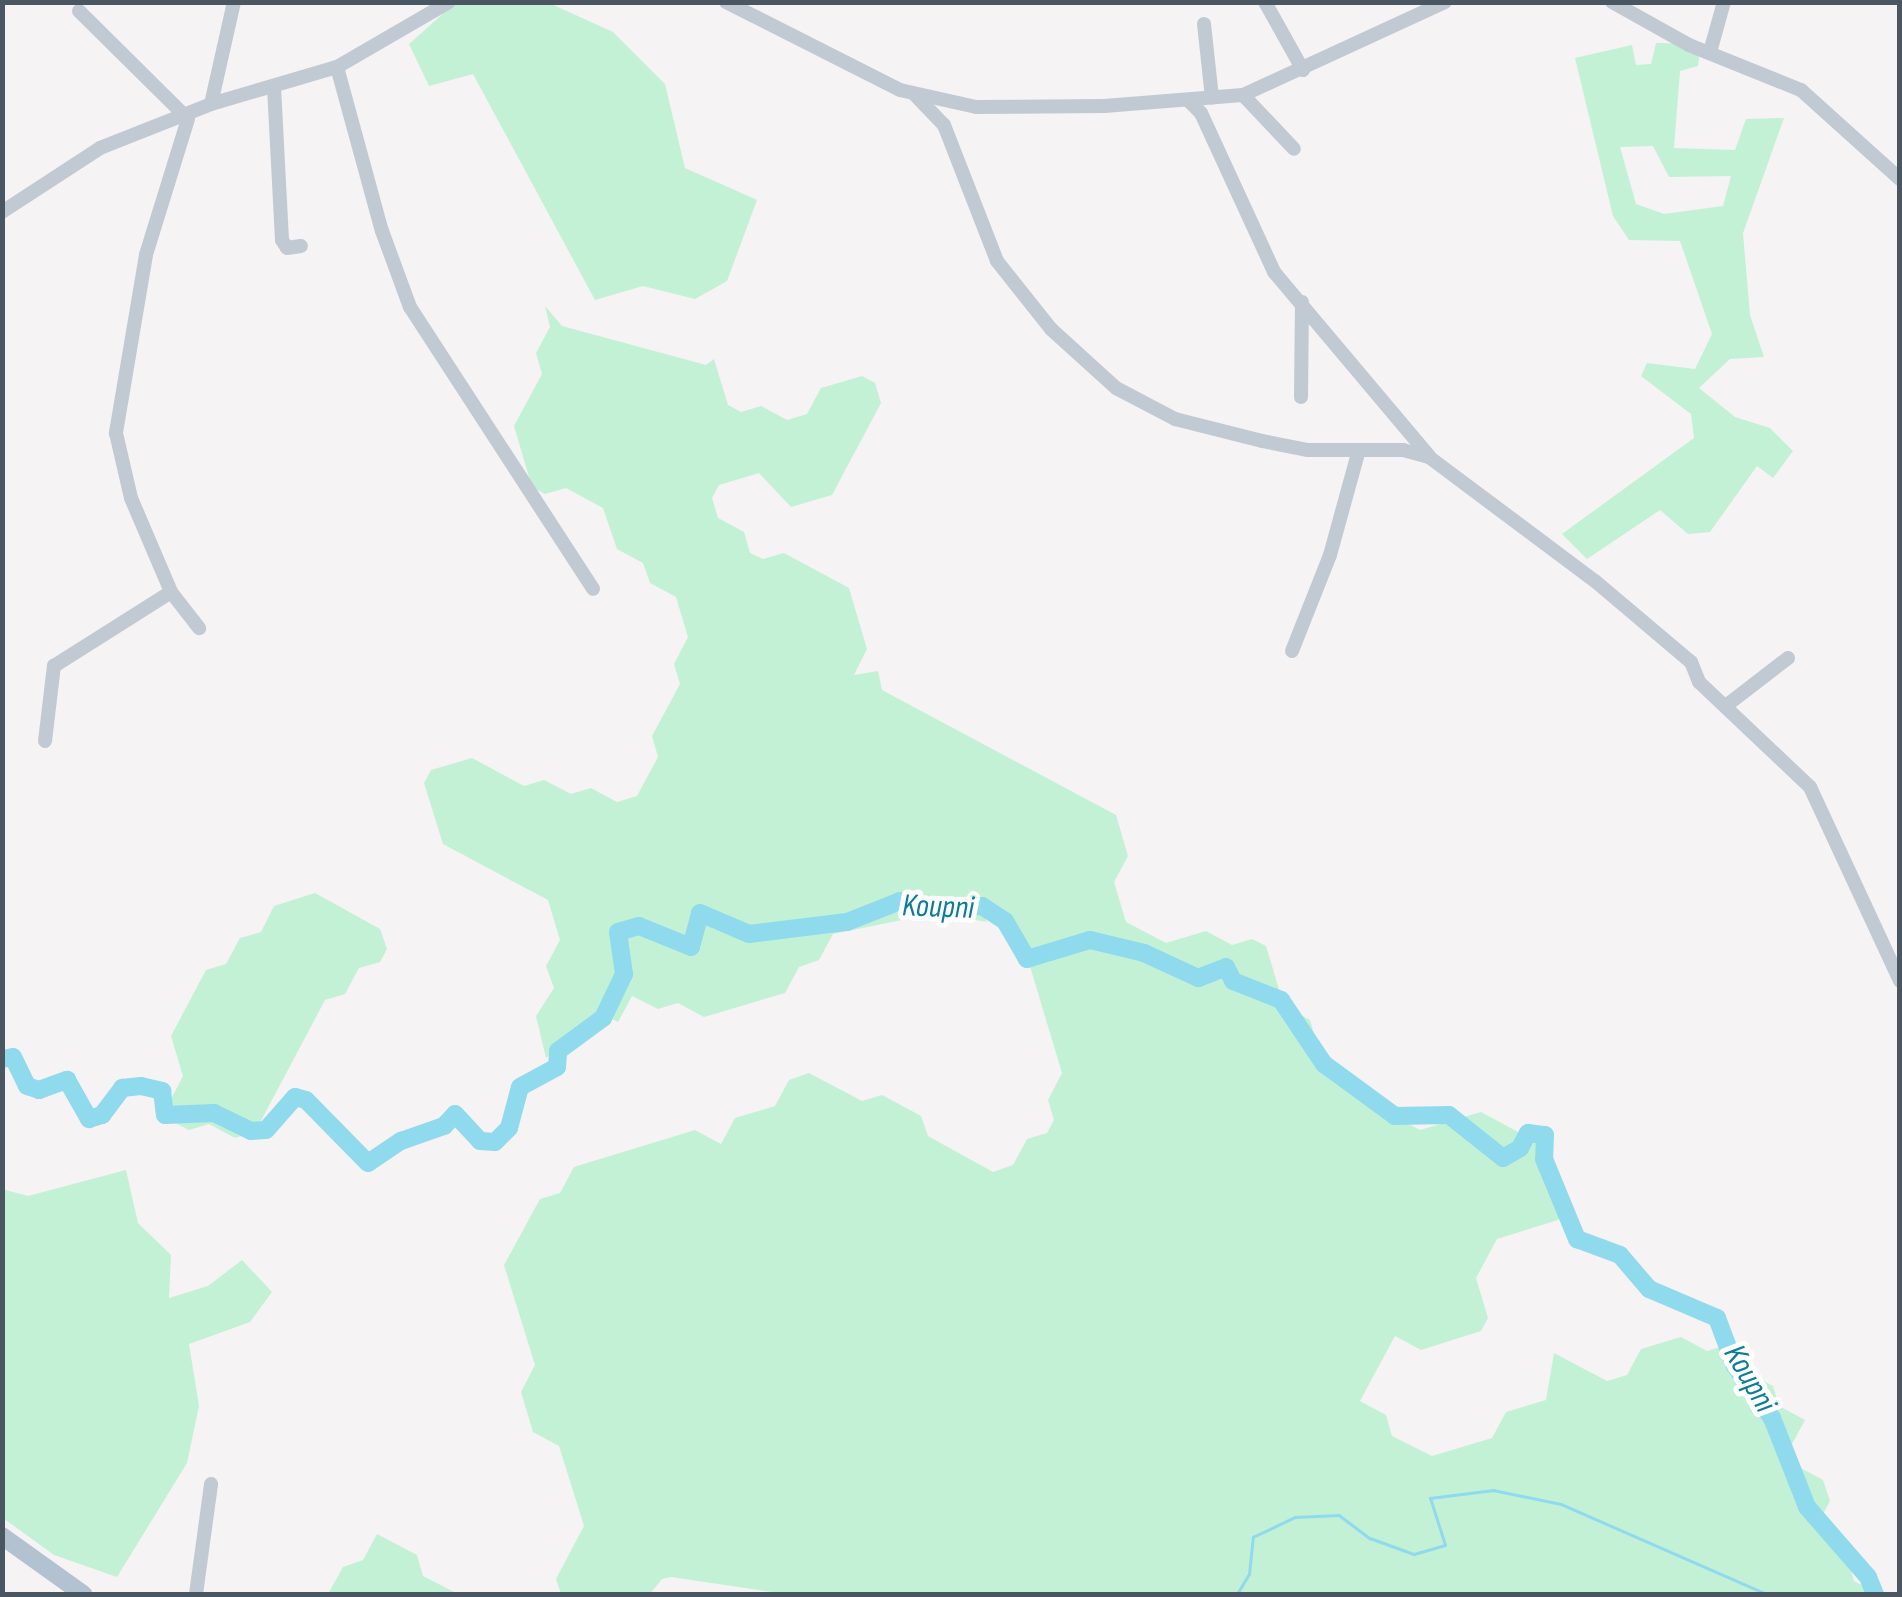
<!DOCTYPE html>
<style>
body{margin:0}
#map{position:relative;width:1902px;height:1597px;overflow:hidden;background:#f5f3f3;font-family:"Sofia Sans Condensed",sans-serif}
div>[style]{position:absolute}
.green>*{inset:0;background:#c3f1d5}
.stream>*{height:2.5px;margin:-1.25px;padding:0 1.25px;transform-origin:1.25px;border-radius:1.25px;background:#90daee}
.river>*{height:18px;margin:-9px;padding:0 9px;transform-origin:9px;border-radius:9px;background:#90daee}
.minor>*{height:14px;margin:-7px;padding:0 7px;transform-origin:7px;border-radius:7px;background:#c1cad2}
.major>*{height:18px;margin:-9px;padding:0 9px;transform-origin:9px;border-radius:9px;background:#b3c2d1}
span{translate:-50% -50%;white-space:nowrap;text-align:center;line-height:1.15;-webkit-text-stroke:10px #fff;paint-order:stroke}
.water-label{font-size:32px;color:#0c7c9b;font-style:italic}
.frame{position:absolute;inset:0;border:5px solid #4a5661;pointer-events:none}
</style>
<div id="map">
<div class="green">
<div style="clip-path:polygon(455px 3px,549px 3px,613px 32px,665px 84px,685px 168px,757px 200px,727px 281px,695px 299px,643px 286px,595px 300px,473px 74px,429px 86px,409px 44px)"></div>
<div style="clip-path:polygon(evenodd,1656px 43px,1701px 44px,1698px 66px,1680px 71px,1674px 148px,1735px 150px,1746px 119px,1784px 118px,1743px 233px,1750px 315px,1764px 357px,1730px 359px,1699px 388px,1735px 417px,1770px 428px,1793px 451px,1773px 478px,1757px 466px,1710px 532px,1688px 534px,1660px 510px,1587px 559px,1562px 534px,1694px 438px,1691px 414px,1641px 376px,1647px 363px,1695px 369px,1712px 334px,1680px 241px,1629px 240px,1613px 216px,1575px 58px,1632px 45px,1636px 65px,1651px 64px,1656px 43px,1653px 146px,1669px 177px,1731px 176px,1723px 206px,1664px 214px,1636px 204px,1620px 147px,1653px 146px)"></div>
<div style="clip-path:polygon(545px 306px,562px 326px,706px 365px,714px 359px,728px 405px,741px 412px,761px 406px,787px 420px,807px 414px,821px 388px,862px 376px,875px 383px,881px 403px,832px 495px,791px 507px,759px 473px,719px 485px,712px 498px,718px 518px,744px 532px,750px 553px,763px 559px,784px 553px,849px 588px,867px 649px,854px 675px,878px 671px,882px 690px,1116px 815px,1128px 856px,1114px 882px,1126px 922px,1166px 943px,1206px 931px,1232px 945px,1252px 939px,1266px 946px,1284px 1006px,1310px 1020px,1322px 1061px,1349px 1075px,1355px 1095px,1420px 1130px,1481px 1112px,1546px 1147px,1565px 1207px,1558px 1220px,1497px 1239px,1476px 1278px,1488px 1318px,1481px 1331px,1421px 1350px,1395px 1336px,1360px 1401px,1386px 1415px,1392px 1436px,1432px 1456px,1492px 1438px,1506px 1412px,1546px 1400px,1554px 1353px,1607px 1381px,1627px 1375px,1641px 1349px,1681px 1337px,1707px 1351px,1727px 1345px,1740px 1352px,1747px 1372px,1773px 1386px,1779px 1406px,1805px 1420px,1791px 1446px,1797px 1466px,1823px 1480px,1830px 1501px,1816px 1527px,1842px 1541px,1854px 1581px,1879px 1594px,785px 1594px,671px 1577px,662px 1579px,650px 1594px,561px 1594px,556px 1579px,584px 1526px,559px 1446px,533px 1432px,521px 1392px,535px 1365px,504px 1265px,540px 1199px,560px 1193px,574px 1167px,695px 1130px,721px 1144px,735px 1118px,775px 1106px,789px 1080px,809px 1073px,862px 1101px,882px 1095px,921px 1116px,928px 1136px,993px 1172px,1013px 1165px,1027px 1139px,1047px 1133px,1054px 1120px,1048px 1100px,1062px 1073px,1020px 933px,983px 913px,987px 922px,936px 913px,833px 934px,819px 960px,799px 967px,785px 993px,704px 1017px,678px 1003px,658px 1009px,632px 996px,618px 1022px,602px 1014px,546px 1058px,536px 1016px,554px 988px,546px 966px,560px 940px,548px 900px,443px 844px,424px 783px,431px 770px,472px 758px,524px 786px,544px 780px,571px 794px,591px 788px,617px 802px,637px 796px,658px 757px,652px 736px,680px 684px,674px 664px,688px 637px,676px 597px,650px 583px,643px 563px,617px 549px,603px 508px,566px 488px,545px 494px,532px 487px,514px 426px,542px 374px,536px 353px,550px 327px)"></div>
<div style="clip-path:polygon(315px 893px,380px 929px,387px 949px,380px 962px,359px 968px,345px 994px,325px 1000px,255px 1132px,235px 1138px,209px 1124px,189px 1130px,175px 1123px,169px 1103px,183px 1076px,171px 1036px,206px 970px,226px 964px,240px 938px,261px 932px,274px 906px)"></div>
<div style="clip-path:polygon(126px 1170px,138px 1223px,171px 1255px,169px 1298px,208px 1286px,242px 1260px,272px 1292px,250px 1322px,189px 1344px,199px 1406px,187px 1463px,117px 1577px,54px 1555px,3px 1518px,2px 1189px,28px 1196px)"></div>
<div style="clip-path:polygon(377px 1534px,417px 1555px,423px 1576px,458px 1594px,328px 1594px,343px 1567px,363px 1560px)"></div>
</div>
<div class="stream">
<div style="left:1237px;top:1594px;width:23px;rotate:-59deg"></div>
<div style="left:1249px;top:1574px;width:37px;rotate:-84deg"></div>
<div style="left:1253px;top:1537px;width:47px;rotate:-25.5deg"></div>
<div style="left:1295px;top:1517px;width:44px;rotate:-2.6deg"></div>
<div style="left:1339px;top:1515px;width:39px;rotate:37deg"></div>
<div style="left:1370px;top:1538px;width:47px;rotate:20deg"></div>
<div style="left:1414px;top:1554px;width:32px;rotate:-16deg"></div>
<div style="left:1445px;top:1545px;width:49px;rotate:-107.7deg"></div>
<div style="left:1430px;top:1498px;width:64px;rotate:-7.2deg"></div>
<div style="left:1493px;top:1490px;width:69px;rotate:11.6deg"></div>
<div style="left:1561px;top:1504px;width:225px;rotate:23.6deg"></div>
</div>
<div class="river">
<div style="left:2px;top:1059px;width:11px;rotate:-10deg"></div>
<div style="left:13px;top:1057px;width:32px;rotate:64deg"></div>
<div style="left:27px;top:1086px;width:13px;rotate:18deg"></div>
<div style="left:39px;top:1090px;width:30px;rotate:-20deg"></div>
<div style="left:67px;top:1080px;width:45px;rotate:60.6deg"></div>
<div style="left:89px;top:1119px;width:14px;rotate:-17deg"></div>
<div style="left:102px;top:1115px;width:34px;rotate:-53deg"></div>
<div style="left:122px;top:1088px;width:19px;rotate:-6deg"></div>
<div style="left:141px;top:1086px;width:22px;rotate:13deg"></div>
<div style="left:162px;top:1091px;width:24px;rotate:83deg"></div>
<div style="left:165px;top:1115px;width:49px;rotate:-2.3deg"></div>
<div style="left:214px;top:1113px;width:41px;rotate:25.9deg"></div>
<div style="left:251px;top:1131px;width:15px;rotate:-4deg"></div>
<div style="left:266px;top:1130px;width:44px;rotate:-48.7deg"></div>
<div style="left:295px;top:1097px;width:11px;rotate:15deg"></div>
<div style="left:306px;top:1100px;width:88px;rotate:45.5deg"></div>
<div style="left:368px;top:1163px;width:40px;rotate:-34deg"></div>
<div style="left:401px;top:1141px;width:46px;rotate:-19.2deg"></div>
<div style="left:444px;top:1126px;width:16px;rotate:-47deg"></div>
<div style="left:455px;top:1114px;width:37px;rotate:47deg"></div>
<div style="left:480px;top:1141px;width:15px;rotate:4deg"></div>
<div style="left:495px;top:1142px;width:20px;rotate:-45deg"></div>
<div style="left:509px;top:1128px;width:42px;rotate:-75deg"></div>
<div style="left:520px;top:1087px;width:42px;rotate:-28.4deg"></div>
<div style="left:557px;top:1067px;width:16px;rotate:-86deg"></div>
<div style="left:558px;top:1051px;width:56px;rotate:-36.3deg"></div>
<div style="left:603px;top:1018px;width:49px;rotate:-64.5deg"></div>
<div style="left:624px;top:974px;width:42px;rotate:-98.1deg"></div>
<div style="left:618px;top:932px;width:22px;rotate:-16deg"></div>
<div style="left:639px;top:926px;width:56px;rotate:22deg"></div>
<div style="left:691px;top:947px;width:35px;rotate:-75deg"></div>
<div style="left:700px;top:913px;width:53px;rotate:23.2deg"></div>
<div style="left:749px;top:934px;width:99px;rotate:-7deg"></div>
<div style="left:847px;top:922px;width:57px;rotate:-21.6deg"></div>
<div style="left:900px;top:901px;width:22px;rotate:24deg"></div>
<div style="left:920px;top:910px;width:62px;rotate:-3.7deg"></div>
<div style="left:982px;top:906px;width:27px;rotate:33deg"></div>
<div style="left:1005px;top:921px;width:44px;rotate:59.9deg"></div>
<div style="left:1027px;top:959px;width:66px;rotate:-16.8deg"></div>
<div style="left:1090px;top:940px;width:56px;rotate:13.5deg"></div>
<div style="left:1144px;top:953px;width:60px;rotate:24.8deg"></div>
<div style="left:1198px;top:978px;width:30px;rotate:-21deg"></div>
<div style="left:1226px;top:967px;width:16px;rotate:63deg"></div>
<div style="left:1233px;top:981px;width:52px;rotate:21.6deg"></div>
<div style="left:1281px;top:1000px;width:77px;rotate:56.1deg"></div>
<div style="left:1324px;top:1064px;width:88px;rotate:36.2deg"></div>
<div style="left:1395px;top:1116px;width:54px;rotate:-1.1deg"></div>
<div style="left:1449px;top:1115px;width:69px;rotate:38.5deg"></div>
<div style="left:1503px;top:1158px;width:20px;rotate:-30deg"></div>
<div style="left:1520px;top:1148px;width:17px;rotate:-62deg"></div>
<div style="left:1528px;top:1133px;width:17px;rotate:7deg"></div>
<div style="left:1545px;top:1135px;width:24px;rotate:92deg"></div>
<div style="left:1544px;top:1159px;width:87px;rotate:67.6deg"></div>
<div style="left:1577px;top:1239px;width:46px;rotate:20.4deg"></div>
<div style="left:1620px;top:1255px;width:45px;rotate:49.5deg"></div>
<div style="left:1649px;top:1289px;width:74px;rotate:23.1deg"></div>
<div style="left:1717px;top:1318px;width:51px;rotate:69.4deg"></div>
<div style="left:1735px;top:1366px;width:64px;rotate:54.6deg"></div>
<div style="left:1772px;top:1418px;width:96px;rotate:68.5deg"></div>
<div style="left:1807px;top:1507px;width:93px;rotate:48.9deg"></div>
<div style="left:1868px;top:1577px;width:18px;rotate:68deg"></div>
</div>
<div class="minor">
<div style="left:726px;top:2px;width:195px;rotate:26.8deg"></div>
<div style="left:900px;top:90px;width:78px;rotate:12.6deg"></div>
<div style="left:976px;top:107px;width:128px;rotate:-0.4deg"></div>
<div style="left:1104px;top:106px;width:139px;rotate:-4.5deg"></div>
<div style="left:1243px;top:95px;width:222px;rotate:-24.7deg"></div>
<div style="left:1265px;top:2px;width:78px;rotate:60.8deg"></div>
<div style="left:1612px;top:2px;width:88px;rotate:29.2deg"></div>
<div style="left:1689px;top:45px;width:121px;rotate:21.9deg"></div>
<div style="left:1801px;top:90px;width:133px;rotate:42deg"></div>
<div style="left:79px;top:11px;width:153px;rotate:44.7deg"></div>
<div style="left:188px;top:119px;width:142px;rotate:107.2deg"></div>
<div style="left:146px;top:255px;width:181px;rotate:99.6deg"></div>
<div style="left:116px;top:433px;width:67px;rotate:77deg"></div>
<div style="left:131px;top:498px;width:102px;rotate:66.9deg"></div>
<div style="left:171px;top:592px;width:46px;rotate:52.1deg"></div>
<div style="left:1204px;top:24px;width:74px;rotate:83.8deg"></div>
<div style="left:1710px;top:52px;width:52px;rotate:-74.4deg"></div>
<div style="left:337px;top:67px;width:170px;rotate:74.7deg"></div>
<div style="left:382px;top:231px;width:81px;rotate:69.8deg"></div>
<div style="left:410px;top:307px;width:336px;rotate:57deg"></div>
<div style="left:274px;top:87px;width:153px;rotate:87deg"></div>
<div style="left:282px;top:240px;width:9px;rotate:58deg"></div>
<div style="left:287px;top:248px;width:14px;rotate:-8deg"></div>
<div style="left:1243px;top:95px;width:74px;rotate:46.6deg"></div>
<div style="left:916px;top:96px;width:40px;rotate:46deg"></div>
<div style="left:944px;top:125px;width:146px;rotate:68.7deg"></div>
<div style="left:997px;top:261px;width:87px;rotate:51.5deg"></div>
<div style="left:1051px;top:329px;width:88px;rotate:42.2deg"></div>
<div style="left:1116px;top:388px;width:67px;rotate:27.7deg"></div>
<div style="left:1175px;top:419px;width:90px;rotate:14.2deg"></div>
<div style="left:1262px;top:441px;width:47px;rotate:11.1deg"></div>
<div style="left:1308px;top:450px;width:95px"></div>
<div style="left:1403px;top:450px;width:27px;rotate:15deg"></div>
<div style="left:1429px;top:457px;width:207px;rotate:36.8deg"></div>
<div style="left:1595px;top:581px;width:126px;rotate:40.2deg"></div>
<div style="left:1691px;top:662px;width:22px;rotate:68deg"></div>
<div style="left:1699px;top:682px;width:153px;rotate:43.4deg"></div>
<div style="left:1810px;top:787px;width:214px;rotate:65.1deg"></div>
<div style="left:1188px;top:100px;width:18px;rotate:45deg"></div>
<div style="left:1201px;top:113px;width:175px;rotate:65.3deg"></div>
<div style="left:1274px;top:272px;width:241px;rotate:49.9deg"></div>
<div style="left:211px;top:104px;width:105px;rotate:-77.3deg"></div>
<div style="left:2px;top:212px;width:117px;rotate:-33.1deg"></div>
<div style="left:100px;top:148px;width:119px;rotate:-21.6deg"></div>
<div style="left:211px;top:104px;width:131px;rotate:-16.4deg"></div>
<div style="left:337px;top:67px;width:129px;rotate:-30.1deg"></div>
<div style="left:1301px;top:397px;width:95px;rotate:-89.4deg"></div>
<div style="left:1292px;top:651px;width:103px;rotate:-68.4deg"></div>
<div style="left:1330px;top:555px;width:109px;rotate:-74.6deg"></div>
<div style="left:1727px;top:705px;width:77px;rotate:-37.6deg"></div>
<div style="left:45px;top:741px;width:76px;rotate:-83.2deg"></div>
<div style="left:54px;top:666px;width:138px;rotate:-32.3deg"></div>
<div style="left:196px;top:1594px;width:111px;rotate:-82.2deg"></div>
</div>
<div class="major">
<div style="left:2px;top:1536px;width:100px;rotate:35.6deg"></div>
</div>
<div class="water-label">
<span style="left:938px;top:908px;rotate:2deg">Koupni</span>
<span style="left:1749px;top:1379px;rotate:60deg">Koupni</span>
</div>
<div class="frame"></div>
</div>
